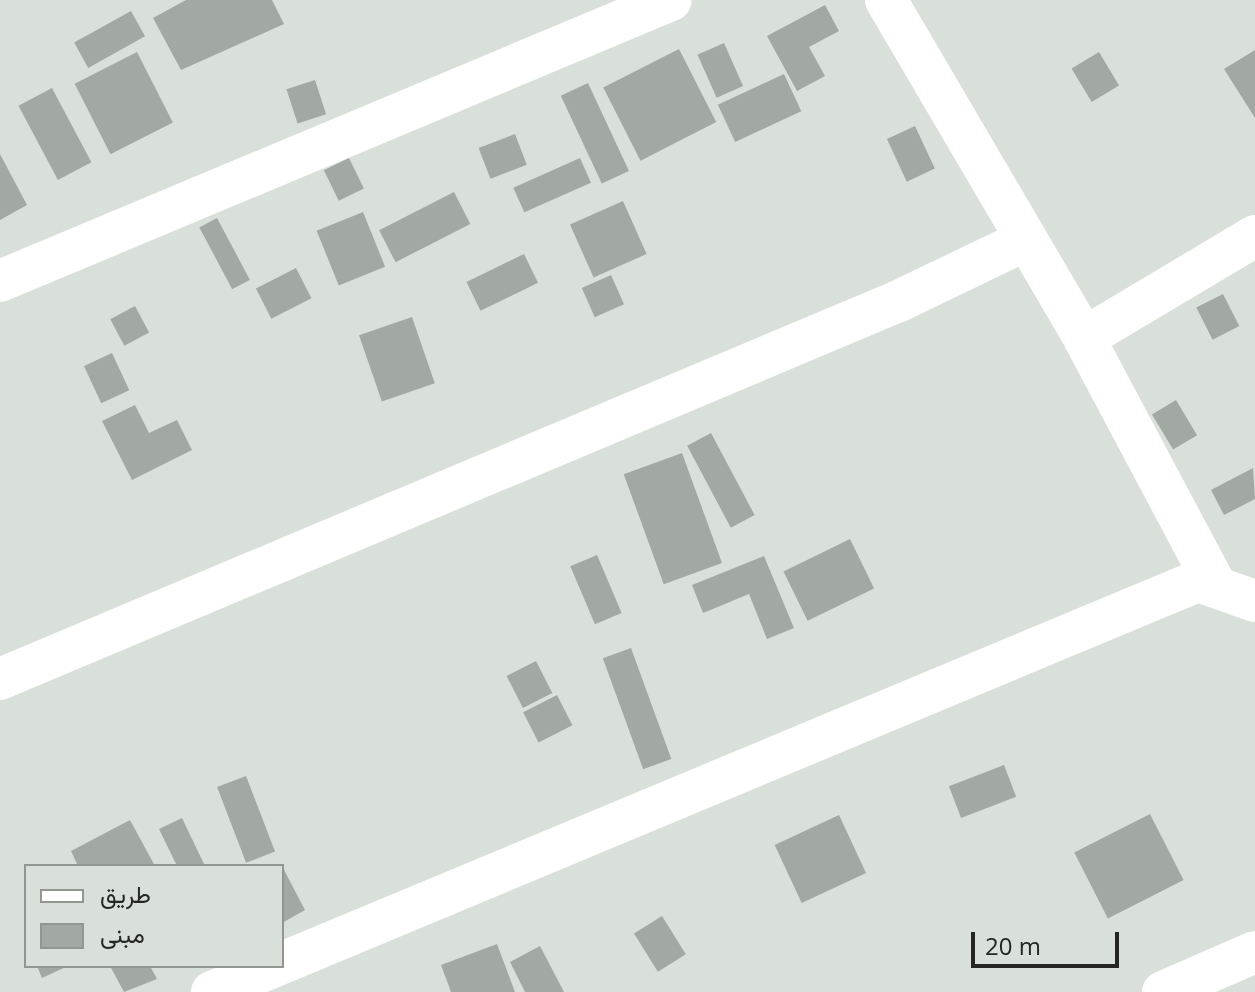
<!DOCTYPE html>
<meta charset="utf-8">
<style>
body{margin:0}
#map{position:relative;width:1255px;height:992px;overflow:hidden;background:#d9e0da;font-family:"Open Sans",Vazirmatn,sans-serif}
div>[style]{position:absolute}
.building>*{inset:0;background:#a2a9a3;transform-origin:0 0}
.street>*{height:42px;margin:-21px;padding:0 21px;transform-origin:21px;border-radius:21px;background:#fff}
span{translate:-50% -50%;white-space:nowrap;text-align:center;line-height:1.15;-webkit-text-stroke:6px #d9e0da;paint-order:stroke}
.legend{position:absolute;left:24px;top:864px;width:260px;height:104px;box-sizing:border-box;background:#d9e0da;border:2px solid #919691;margin:0;padding:10px 14px;list-style:none;font-size:24px;color:#242624}
.legend li{display:flex;align-items:center;gap:16px;height:40px}
.legend b{width:40px;border:2px solid #919691}
.scale{position:absolute;left:971px;top:932px;width:148px;height:36px;box-sizing:border-box;border:4px solid #242624;border-top:0;padding-left:10px;font-size:24px;line-height:28px;white-space:nowrap;color:#242624;-webkit-text-stroke:6px #d9e0da;paint-order:stroke}
</style>
<div id="map">
<div class="building">
<div style="clip-path:polygon(186px 0,272px 0,284px 24px,181px 70px,153px 18px)"></div>
<div style="clip-path:polygon(825px 5px,839px 31px,809px 47px,825px 76px,797px 91px,767px 36px)"></div>
<div style="left:131px;top:11px;width:29px;height:65px;rotate:61deg"></div>
<div style="left:724px;top:43px;width:47px;height:29px;rotate:66deg"></div>
<div style="left:679px;top:49px;width:82px;height:85px;rotate:63deg"></div>
<div style="clip-path:polygon(1255px 50px,1255px 118px,1224px 69px)"></div>
<div style="left:137px;top:52px;width:79px;height:70px;rotate:63deg"></div>
<div style="left:1099px;top:52px;width:39px;height:32px;rotate:59deg"></div>
<div style="left:784px;top:74px;width:41px;height:73px;rotate:65deg"></div>
<div style="left:315px;top:80px;width:36px;height:30px;rotate:72deg"></div>
<div style="left:588px;top:83px;width:97px;height:30px;rotate:65deg"></div>
<div style="left:52px;top:88px;width:84px;height:38px;rotate:62deg"></div>
<div style="left:915px;top:126px;width:47px;height:31px;rotate:65deg"></div>
<div style="left:515px;top:134px;width:33px;height:39px;rotate:69deg"></div>
<div style="clip-path:polygon(0 154px,27px 205px,0 220px)"></div>
<div style="left:349px;top:158px;width:34px;height:28px;rotate:64deg"></div>
<div style="left:580px;top:158px;width:27px;height:73px;rotate:66deg"></div>
<div style="left:454px;top:192px;width:36px;height:84px;rotate:63deg"></div>
<div style="left:623px;top:201px;width:58px;height:58px;rotate:66deg"></div>
<div style="left:363px;top:212px;width:59px;height:50px;rotate:68deg"></div>
<div style="left:217px;top:218px;width:70px;height:20px;rotate:62deg"></div>
<div style="left:524px;top:254px;width:32px;height:64px;rotate:64deg"></div>
<div style="left:296px;top:268px;width:34px;height:45px;rotate:63deg"></div>
<div style="left:611px;top:275px;width:32px;height:32px;rotate:66deg"></div>
<div style="left:1223px;top:294px;width:36px;height:30px;rotate:63deg"></div>
<div style="left:135px;top:306px;width:30px;height:28px;rotate:62deg"></div>
<div style="left:412px;top:317px;width:70px;height:56px;rotate:71deg"></div>
<div style="left:112px;top:353px;width:41px;height:31px;rotate:65deg"></div>
<div style="left:1176px;top:400px;width:41px;height:28px;rotate:59deg"></div>
<div style="clip-path:polygon(135px 405px,149px 433px,177px 420px,192px 450px,132px 480px,102px 421px)"></div>
<div style="left:711px;top:433px;width:93px;height:27px;rotate:62deg"></div>
<div style="left:682px;top:453px;width:117px;height:62px;rotate:70deg"></div>
<div style="clip-path:polygon(1253px 468px,1255px 499px,1224px 515px,1211px 490px)"></div>
<div style="left:850px;top:539px;width:55px;height:74px;rotate:64deg"></div>
<div style="left:597px;top:555px;width:63px;height:29px;rotate:67deg"></div>
<div style="clip-path:polygon(764px 556px,794px 628px,767px 639px,749px 594px,703px 613px,692px 585px)"></div>
<div style="left:631px;top:648px;width:118px;height:30px;rotate:70deg"></div>
<div style="left:536px;top:661px;width:36px;height:33px;rotate:63deg"></div>
<div style="left:557px;top:695px;width:34px;height:38px;rotate:63deg"></div>
<div style="left:1004px;top:765px;width:34px;height:59px;rotate:69deg"></div>
<div style="left:246px;top:776px;width:81px;height:31px;rotate:69deg"></div>
<div style="left:1150px;top:814px;width:74px;height:85px;rotate:63deg"></div>
<div style="left:839px;top:815px;width:64px;height:71px;rotate:65deg"></div>
<div style="clip-path:polygon(182px 818px,205px 866px,177px 866px,159px 829px)"></div>
<div style="clip-path:polygon(130px 820px,155px 866px,78px 866px,71px 851px)"></div>
<div style="clip-path:polygon(282px 866px,305px 910px,282px 923px)"></div>
<div style="left:662px;top:916px;width:45px;height:33px;rotate:58deg"></div>
<div style="clip-path:polygon(497px 944px,515px 992px,451px 992px,441px 965px)"></div>
<div style="clip-path:polygon(540px 946px,564px 992px,525px 992px,510px 962px)"></div>
<div style="clip-path:polygon(37px 966px,68px 966px,42px 978px)"></div>
<div style="clip-path:polygon(110px 966px,150px 966px,157px 979px,124px 992px)"></div>
</div>
<div class="street">
<div style="left:886px;top:0;width:392px;rotate:59.6deg"></div>
<div style="left:1084px;top:338px;width:279px;rotate:62deg"></div>
<div style="left:0;top:281px;width:727px;rotate:-22.72deg"></div>
<div style="left:1084px;top:338px;width:199px;rotate:-30.8deg"></div>
<div style="left:0;top:679px;width:975px;rotate:-22.81deg"></div>
<div style="left:899px;top:301px;width:141px;rotate:-25.7deg"></div>
<div style="left:282px;top:963px;width:992px;rotate:-22.64deg"></div>
<div style="left:1198px;top:581px;width:60px;rotate:19.3deg"></div>
<div style="left:212px;top:992px;width:68px;rotate:-22.4deg"></div>
<div style="left:1163px;top:992px;width:100px;rotate:-23.5deg"></div>
</div>
<ul class="legend">
<li><b style="height:10px;background:#fff"></b>طريق</li>
<li><b style="height:22px;background:#a2a9a3"></b>مبنى</li>
</ul>
<div class="scale">20 m</div>
</div>
